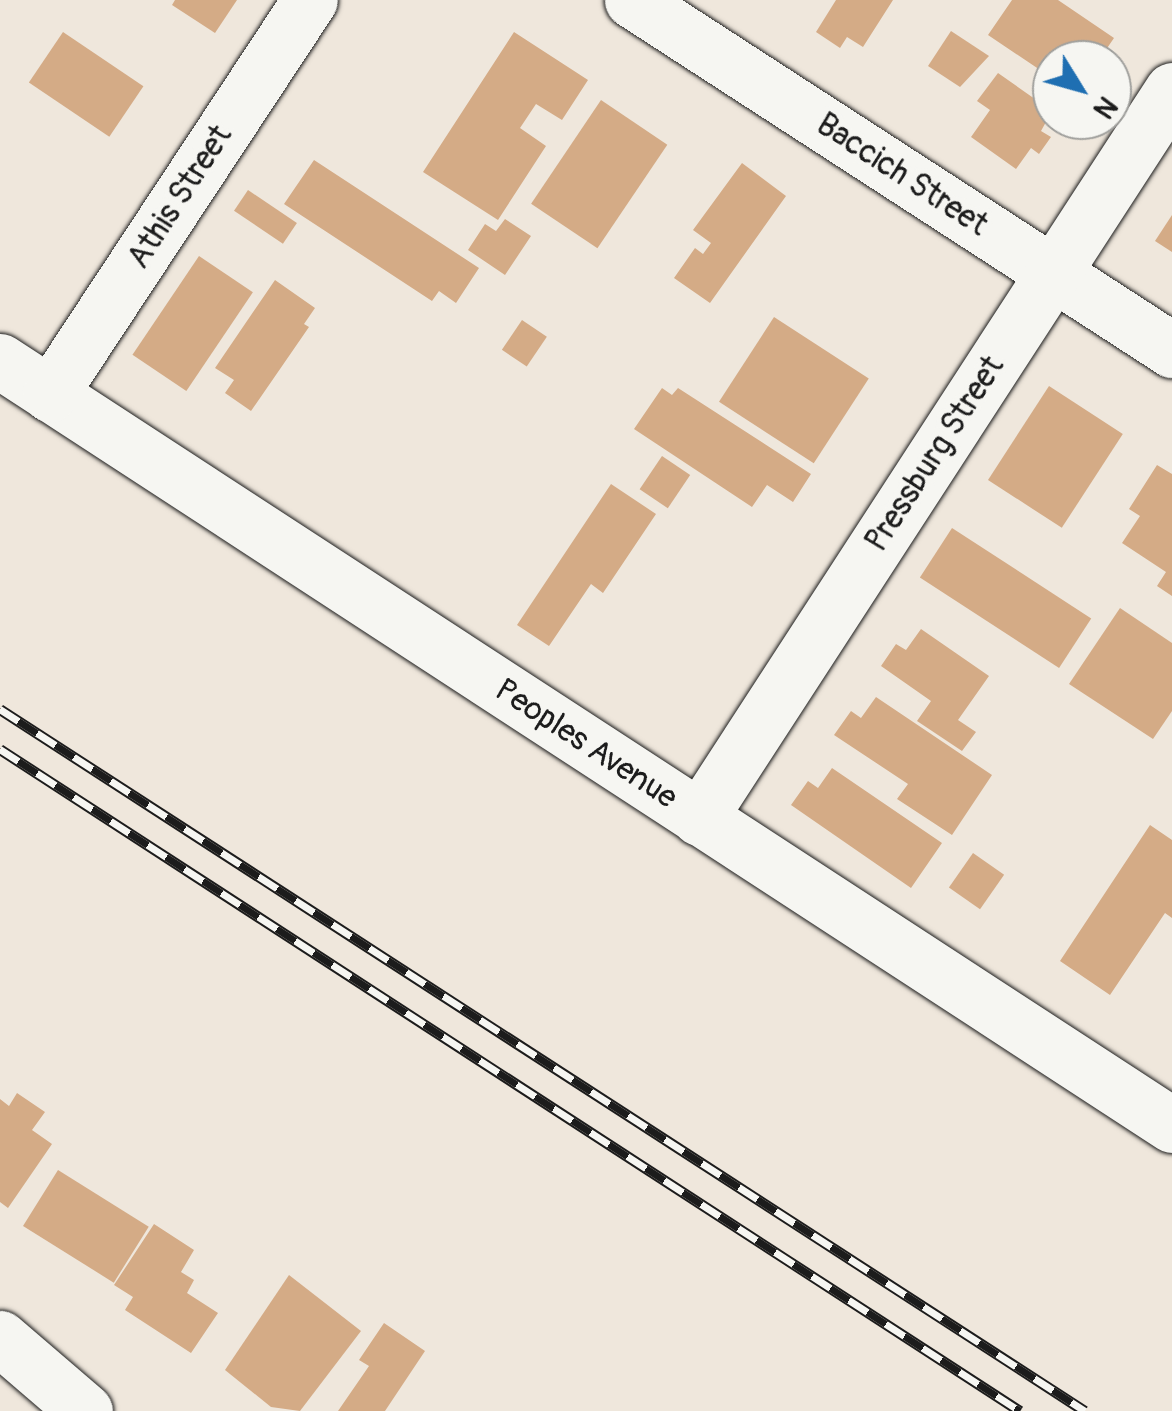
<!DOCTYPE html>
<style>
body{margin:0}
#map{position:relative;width:1172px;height:1411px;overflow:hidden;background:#efe7dc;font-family:Pangolin,sans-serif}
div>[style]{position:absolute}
.building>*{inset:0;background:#d4ab86;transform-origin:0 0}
.roads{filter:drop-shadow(0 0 2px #1c1c1c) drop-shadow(0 0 2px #1c1c1c)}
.minor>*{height:55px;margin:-27.5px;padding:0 27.5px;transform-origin:27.5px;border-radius:27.5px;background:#f6f6f2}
.rail>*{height:11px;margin-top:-5.5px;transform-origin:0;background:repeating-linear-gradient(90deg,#f6f6f2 0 22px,#1c1c1c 0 44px);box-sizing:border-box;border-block:2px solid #1c1c1c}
span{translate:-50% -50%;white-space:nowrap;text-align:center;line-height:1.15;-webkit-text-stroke:9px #f6f6f2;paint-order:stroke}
.street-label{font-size:32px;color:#1c1c1c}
.north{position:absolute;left:1032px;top:40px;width:100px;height:100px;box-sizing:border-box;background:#f6f6f2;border:2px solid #9f9f9c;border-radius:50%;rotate:127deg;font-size:28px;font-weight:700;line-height:40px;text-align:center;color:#1c1c1c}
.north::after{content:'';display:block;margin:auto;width:35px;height:45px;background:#1f6fb2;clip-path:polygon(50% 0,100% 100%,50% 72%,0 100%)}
</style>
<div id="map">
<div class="building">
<div style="clip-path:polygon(175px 0,237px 0,215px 33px,172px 5px)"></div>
<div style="clip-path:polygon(836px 0,893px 0,863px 47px,847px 37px,840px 48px,816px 32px)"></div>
<div style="clip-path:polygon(1012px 0,1058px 0,1114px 38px,1099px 60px,1052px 60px,1052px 78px,988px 35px)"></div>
<div style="clip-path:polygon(951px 31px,989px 56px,960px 87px,928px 66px)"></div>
<div style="left:63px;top:32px;width:97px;height:61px;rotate:34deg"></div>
<div style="clip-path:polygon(514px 32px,588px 80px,562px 120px,536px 104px,520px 128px,546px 146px,498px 220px,423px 172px)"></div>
<div style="clip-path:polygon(998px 73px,1052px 111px,1041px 131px,1051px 137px,1039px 154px,1031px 148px,1016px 169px,971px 137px,990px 110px,977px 101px)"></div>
<div style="left:601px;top:100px;width:80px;height:125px;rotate:34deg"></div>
<div style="clip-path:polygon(314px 160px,479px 268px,456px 303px,439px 291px,432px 301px,284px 204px)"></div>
<div style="clip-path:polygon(742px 163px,786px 196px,710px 303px,674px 278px,695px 248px,703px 254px,711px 243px,693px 230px)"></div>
<div style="left:248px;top:190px;width:59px;height:25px;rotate:34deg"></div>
<div style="clip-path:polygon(1172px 215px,1172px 252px,1155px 241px)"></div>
<div style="clip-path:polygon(505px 219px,531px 236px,505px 275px,468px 250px,485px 224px,496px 231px)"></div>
<div style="left:199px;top:256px;width:65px;height:119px;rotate:34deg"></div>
<div style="clip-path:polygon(275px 280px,315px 308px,304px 324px,309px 327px,251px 411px,225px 393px,234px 380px,215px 368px)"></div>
<div style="left:774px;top:317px;width:113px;height:101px;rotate:33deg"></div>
<div style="left:522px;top:320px;width:30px;height:36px;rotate:34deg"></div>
<div style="left:1049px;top:386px;width:88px;height:112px;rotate:33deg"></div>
<div style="clip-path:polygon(662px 388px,672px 395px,678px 388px,811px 474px,793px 502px,767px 485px,752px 507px,634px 429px)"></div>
<div style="left:662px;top:456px;width:34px;height:40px;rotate:34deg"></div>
<div style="clip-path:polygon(1157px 465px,1172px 474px,1172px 596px,1157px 586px,1166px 572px,1122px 543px,1140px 516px,1129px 509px)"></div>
<div style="clip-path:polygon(611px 484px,656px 514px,603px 593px,591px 584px,549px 646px,517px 625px)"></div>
<div style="left:952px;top:528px;width:166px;height:59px;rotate:33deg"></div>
<div style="clip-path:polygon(1120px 608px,1172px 643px,1172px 711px,1153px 739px,1069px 684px)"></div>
<div style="clip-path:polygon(921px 629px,989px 676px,958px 720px,976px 732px,962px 751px,917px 721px,931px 701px,881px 666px,896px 644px,906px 650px)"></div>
<div style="clip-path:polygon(876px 697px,992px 775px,952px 835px,897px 799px,908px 784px,834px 735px,851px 711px,861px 718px)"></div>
<div style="clip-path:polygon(832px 768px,942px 843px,911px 888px,791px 805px,808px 781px,818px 788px)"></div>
<div style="clip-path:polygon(1150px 825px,1172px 840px,1172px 918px,1165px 913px,1110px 995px,1060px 961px)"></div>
<div style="left:973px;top:853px;width:38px;height:42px;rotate:35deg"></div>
<div style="clip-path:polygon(17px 1093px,45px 1112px,32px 1130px,52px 1144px,8px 1208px,0 1202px,0 1099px,9px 1106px)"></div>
<div style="left:58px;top:1170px;width:107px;height:66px;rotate:32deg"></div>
<div style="clip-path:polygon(154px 1224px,194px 1250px,181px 1272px,194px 1280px,187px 1293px,218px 1313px,191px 1353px,125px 1310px,133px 1297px,114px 1285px)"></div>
<div style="clip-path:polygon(289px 1275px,361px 1331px,300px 1411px,271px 1407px,225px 1370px)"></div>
<div style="clip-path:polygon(384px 1323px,425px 1351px,385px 1411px,338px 1411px,369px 1366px,359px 1360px)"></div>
</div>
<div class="roads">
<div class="minor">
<div style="left:632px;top:0;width:644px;rotate:32.95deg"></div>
<div style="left:0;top:361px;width:1399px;rotate:33.1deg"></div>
<div style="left:50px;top:394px;width:472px;rotate:-56.6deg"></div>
<div style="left:699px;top:818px;width:868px;rotate:-56.99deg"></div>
<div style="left:0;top:1338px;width:112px;rotate:40.7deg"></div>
</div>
</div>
<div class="rail">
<div style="left:0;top:709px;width:1292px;rotate:32.9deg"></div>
<div style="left:0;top:749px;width:1216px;rotate:32.98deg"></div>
</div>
<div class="street-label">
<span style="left:902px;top:175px;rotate:33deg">Baccich Street</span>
<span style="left:180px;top:197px;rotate:-57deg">Athis Street</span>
<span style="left:935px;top:454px;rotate:-57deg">Pressburg Street</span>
<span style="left:586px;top:744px;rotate:33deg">Peoples Avenue</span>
</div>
<div class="north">N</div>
</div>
